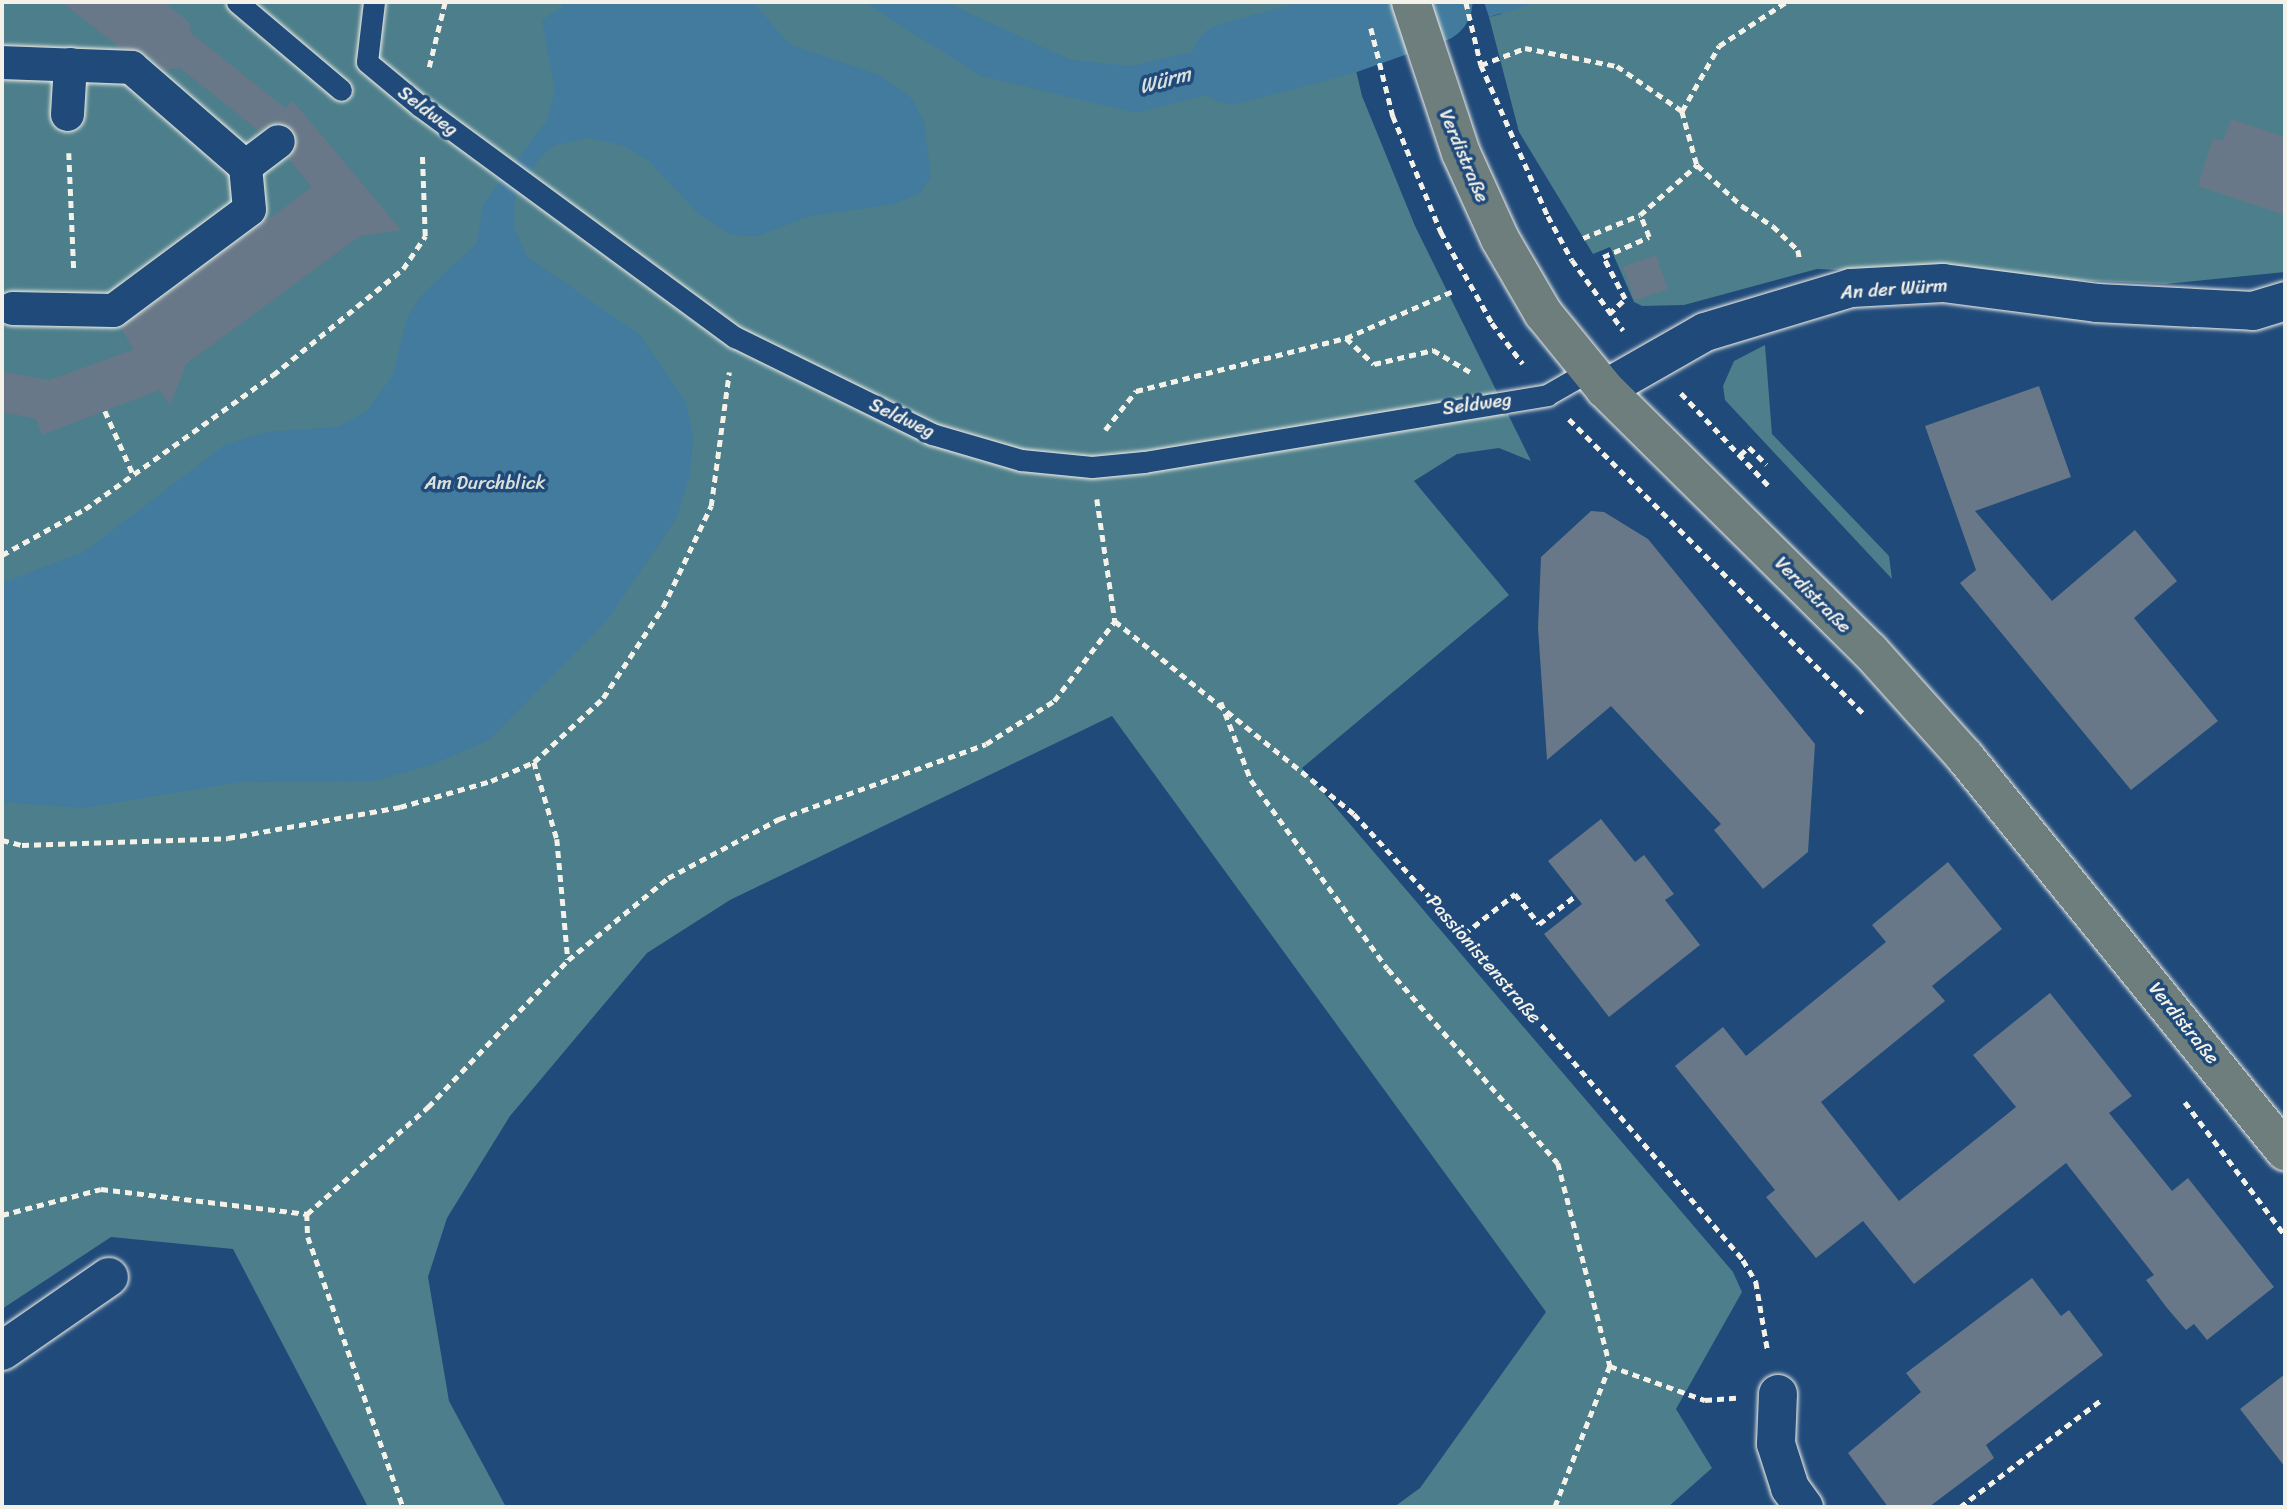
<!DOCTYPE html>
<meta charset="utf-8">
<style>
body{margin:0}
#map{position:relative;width:2287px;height:1509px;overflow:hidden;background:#1f4a7a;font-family:Sriracha,sans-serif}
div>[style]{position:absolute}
.green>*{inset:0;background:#4c7e8b}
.water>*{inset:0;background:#427b9d}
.river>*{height:82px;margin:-41px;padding:0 41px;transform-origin:41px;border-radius:41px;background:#427b9d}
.building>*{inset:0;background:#687888;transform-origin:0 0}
.path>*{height:4.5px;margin-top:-2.25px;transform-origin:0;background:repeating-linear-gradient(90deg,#f4f1e8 0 7px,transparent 0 12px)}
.roads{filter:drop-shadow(0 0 2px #f4f1e8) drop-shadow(0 0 2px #f4f1e8)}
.service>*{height:21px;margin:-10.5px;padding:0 10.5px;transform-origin:10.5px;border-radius:10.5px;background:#1f4a7a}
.pedestrian>*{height:33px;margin:-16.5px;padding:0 16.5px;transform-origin:16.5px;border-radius:16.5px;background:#1f4a7a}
.minor>*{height:38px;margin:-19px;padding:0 19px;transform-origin:19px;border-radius:19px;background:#1f4a7a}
.primary>*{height:38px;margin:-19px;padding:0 19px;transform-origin:19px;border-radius:19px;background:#6d7e7c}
span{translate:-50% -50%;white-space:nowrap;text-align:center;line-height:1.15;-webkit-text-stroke:7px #1f4a7a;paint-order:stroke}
.street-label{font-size:19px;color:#f4f1e8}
.park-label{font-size:19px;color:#dbe0da}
.water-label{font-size:21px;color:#d9dfdd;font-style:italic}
.frame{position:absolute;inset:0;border:4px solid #f4f1e8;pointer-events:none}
</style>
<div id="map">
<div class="green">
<div style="clip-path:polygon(2px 2px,1340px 2px,1362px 96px,1415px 226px,1531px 461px,1499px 448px,1457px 454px,1414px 481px,1509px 595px,1302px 768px,1733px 1272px,1742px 1292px,1676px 1409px,1712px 1468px,1668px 1507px,1394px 1507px,1420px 1488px,1546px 1312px,1112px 716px,730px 900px,647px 953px,510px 1116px,447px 1218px,428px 1277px,449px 1401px,506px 1507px,368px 1507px,233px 1249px,111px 1237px,2px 1309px)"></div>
<div style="clip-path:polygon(1499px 2px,2285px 2px,2285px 272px,2165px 284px,1817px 269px,1684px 305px,1642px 306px,1634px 302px,1610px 247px,1593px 254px,1519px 132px,1489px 17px,1501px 14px)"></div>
<div style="clip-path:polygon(1765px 345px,1772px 434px,1889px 556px,1892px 579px,1725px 400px,1723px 386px,1734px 361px)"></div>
</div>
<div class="water">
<div style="clip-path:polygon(562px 2px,753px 2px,789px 44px,881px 76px,912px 99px,924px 122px,931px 176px,920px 193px,895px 204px,810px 216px,757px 236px,731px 235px,700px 215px,649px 161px,622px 145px,590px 138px,555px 145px,541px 156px,515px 195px,514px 227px,527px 257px,639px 334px,686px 402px,693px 437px,690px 475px,677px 517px,608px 619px,489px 740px,431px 765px,374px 781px,240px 782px,83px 808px,2px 802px,2px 583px,84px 552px,226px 444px,267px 432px,338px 427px,367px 411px,393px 375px,407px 318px,421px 296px,477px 243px,483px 204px,546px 122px,555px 92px,542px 20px,562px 7px)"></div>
<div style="clip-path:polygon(864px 2px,945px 2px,1071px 60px,1131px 66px,1337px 19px,1350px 58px,1136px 113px,981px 76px)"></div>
<div style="clip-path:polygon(1484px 2px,1539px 2px,1489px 17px)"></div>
</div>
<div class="river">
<div style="left:1232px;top:63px;width:113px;rotate:-14.9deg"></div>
<div style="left:1341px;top:34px;width:96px;rotate:-19.4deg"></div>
</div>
<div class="building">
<div style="clip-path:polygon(62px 2px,164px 2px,189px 22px,191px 33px,285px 108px,293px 101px,401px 230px,360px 236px,186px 364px,170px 405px,159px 390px,42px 435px,36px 419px,2px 412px,2px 372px,49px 380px,133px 350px,121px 327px,312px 187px,288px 158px,297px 139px,286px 124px,275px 122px,259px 131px,180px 68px,164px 70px,143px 52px,119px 47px)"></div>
<div style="clip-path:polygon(2231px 119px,2285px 137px,2285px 215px,2198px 186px,2213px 138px,2223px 141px)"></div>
<div style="left:1656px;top:255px;width:36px;height:35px;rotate:71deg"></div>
<div style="clip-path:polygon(2039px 386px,2071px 477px,1975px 511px,2052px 601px,2135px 530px,2177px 581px,2134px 618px,2218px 721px,2131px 790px,1960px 583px,1976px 570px,1925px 426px)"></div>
<div style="clip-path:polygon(1591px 511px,1604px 512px,1648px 539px,1815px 744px,1808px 852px,1763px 889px,1714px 830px,1721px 824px,1611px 706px,1547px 760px,1538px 628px,1541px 557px)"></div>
<div style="clip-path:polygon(1601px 819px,1635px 862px,1644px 855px,1674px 894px,1665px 900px,1700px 945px,1609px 1017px,1544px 934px,1582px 904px,1548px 861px)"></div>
<div style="clip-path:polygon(1948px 862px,2002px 929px,1932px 986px,1945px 1001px,1821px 1102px,1899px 1201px,2016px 1107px,1973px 1055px,2050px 993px,2132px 1096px,2109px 1113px,2172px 1191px,2188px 1178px,2274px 1287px,2207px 1340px,2194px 1324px,2186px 1330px,2167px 1308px,2146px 1280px,2154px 1275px,2066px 1163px,1914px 1284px,1863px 1221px,1816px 1258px,1766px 1197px,1775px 1190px,1675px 1066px,1723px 1027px,1746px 1056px,1886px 942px,1872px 925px)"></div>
<div style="clip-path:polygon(2032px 1278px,2061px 1316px,2069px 1310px,2103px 1355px,1986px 1445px,1994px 1458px,1929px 1507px,1888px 1507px,1848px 1453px,1921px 1392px,1906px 1373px)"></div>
<div style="clip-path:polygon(2285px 1374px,2285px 1467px,2240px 1409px)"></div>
</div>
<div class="path">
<div style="left:1466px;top:2px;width:65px;rotate:76.6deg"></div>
<div style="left:1481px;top:65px;width:165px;rotate:66.1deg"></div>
<div style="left:1548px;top:216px;width:50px;rotate:61.4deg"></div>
<div style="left:1572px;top:260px;width:87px;rotate:53.9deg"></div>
<div style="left:1371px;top:28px;width:91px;rotate:76deg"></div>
<div style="left:1393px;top:116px;width:126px;rotate:67.5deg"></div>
<div style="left:1441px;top:232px;width:104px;rotate:60.7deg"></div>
<div style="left:1492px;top:323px;width:51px;rotate:52.9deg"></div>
<div style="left:1481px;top:65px;width:47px;rotate:-21.1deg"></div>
<div style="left:1525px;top:48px;width:94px;rotate:11.1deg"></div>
<div style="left:1617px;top:66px;width:79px;rotate:34.7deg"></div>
<div style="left:1682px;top:111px;width:56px;rotate:74.5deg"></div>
<div style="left:429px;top:67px;width:67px;rotate:-76.2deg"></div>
<div style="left:1682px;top:111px;width:75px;rotate:-60.4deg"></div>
<div style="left:1719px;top:46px;width:80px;rotate:-33.3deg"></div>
<div style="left:69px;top:153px;width:117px;rotate:87.6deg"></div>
<div style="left:1697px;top:165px;width:61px;rotate:42.3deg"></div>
<div style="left:1742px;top:206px;width:37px;rotate:33deg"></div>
<div style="left:1773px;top:226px;width:35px;rotate:44deg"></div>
<div style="left:1798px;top:250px;width:10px;rotate:79deg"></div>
<div style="left:1583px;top:238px;width:61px;rotate:-22deg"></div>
<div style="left:1640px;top:215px;width:76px;rotate:-41.3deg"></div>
<div style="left:1609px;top:314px;width:22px;rotate:-43deg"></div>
<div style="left:1625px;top:299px;width:47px;rotate:-117.6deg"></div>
<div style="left:1603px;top:257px;width:50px;rotate:-23.5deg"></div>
<div style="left:1649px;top:237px;width:24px;rotate:-112deg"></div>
<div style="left:1346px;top:338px;width:38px;rotate:43deg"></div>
<div style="left:1374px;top:364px;width:61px;rotate:-13.3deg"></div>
<div style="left:1433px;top:350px;width:43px;rotate:30.7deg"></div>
<div style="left:1681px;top:393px;width:128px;rotate:46.6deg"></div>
<div style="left:105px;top:411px;width:69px;rotate:66deg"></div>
<div style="left:1569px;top:419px;width:419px;rotate:45deg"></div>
<div style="left:1105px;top:430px;width:50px;rotate:-51.5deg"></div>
<div style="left:1136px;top:391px;width:217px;rotate:-14.2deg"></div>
<div style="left:1346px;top:338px;width:115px;rotate:-23.7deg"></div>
<div style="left:1740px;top:455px;width:12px;rotate:-42deg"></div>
<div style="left:1749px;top:447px;width:25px;rotate:45deg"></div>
<div style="left:1097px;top:499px;width:123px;rotate:81.6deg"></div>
<div style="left:1115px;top:621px;width:307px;rotate:38.9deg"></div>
<div style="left:1354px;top:814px;width:163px;rotate:47.5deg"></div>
<div style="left:1464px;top:934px;width:429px;rotate:49.4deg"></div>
<div style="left:1743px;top:1260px;width:26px;rotate:59deg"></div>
<div style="left:1756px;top:1282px;width:71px;rotate:80.3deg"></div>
<div style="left:2px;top:555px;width:95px;rotate:-29deg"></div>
<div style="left:85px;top:509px;width:231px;rotate:-35.5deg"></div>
<div style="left:273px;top:375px;width:168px;rotate:-39.2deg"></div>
<div style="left:403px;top:269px;width:40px;rotate:-56deg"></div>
<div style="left:425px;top:236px;width:84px;rotate:-92deg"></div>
<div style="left:1221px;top:702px;width:84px;rotate:69deg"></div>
<div style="left:1251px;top:780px;width:233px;rotate:54.1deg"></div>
<div style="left:1388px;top:969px;width:258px;rotate:48.8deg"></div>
<div style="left:1558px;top:1163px;width:210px;rotate:75.6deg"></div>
<div style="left:1610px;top:1366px;width:151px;rotate:111.3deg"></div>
<div style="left:534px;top:762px;width:80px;rotate:73.4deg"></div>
<div style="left:557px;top:839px;width:121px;rotate:84.8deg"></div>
<div style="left:2px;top:840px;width:21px;rotate:14deg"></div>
<div style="left:22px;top:845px;width:206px;rotate:-1.9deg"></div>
<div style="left:228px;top:838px;width:175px;rotate:-10.2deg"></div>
<div style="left:400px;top:807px;width:95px;rotate:-15.9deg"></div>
<div style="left:491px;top:781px;width:47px;rotate:-23.8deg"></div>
<div style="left:534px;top:762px;width:94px;rotate:-42.8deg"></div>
<div style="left:603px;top:698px;width:109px;rotate:-56.6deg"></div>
<div style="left:663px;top:607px;width:112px;rotate:-64.6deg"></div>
<div style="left:711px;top:506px;width:135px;rotate:-82.3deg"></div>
<div style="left:1464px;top:934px;width:65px;rotate:-38.1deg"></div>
<div style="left:1515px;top:894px;width:38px;rotate:51deg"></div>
<div style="left:1539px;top:924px;width:46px;rotate:-37.9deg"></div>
<div style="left:2185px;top:1102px;width:166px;rotate:53.1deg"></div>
<div style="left:307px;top:1214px;width:23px;rotate:88deg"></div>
<div style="left:308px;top:1237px;width:286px;rotate:70.6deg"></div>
<div style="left:2px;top:1215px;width:102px;rotate:-14.7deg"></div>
<div style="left:101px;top:1189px;width:208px;rotate:6.9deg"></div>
<div style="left:307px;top:1214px;width:162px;rotate:-41.5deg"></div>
<div style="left:428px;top:1107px;width:203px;rotate:-46.4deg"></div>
<div style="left:568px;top:960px;width:129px;rotate:-39.4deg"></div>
<div style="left:668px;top:878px;width:126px;rotate:-28deg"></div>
<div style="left:779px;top:819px;width:220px;rotate:-19.9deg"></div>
<div style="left:986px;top:744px;width:80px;rotate:-32.3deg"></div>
<div style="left:1054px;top:701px;width:101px;rotate:-52.7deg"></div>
<div style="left:1610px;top:1366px;width:101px;rotate:19.7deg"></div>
<div style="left:1705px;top:1400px;width:31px;rotate:-4deg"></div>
<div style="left:1960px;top:1507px;width:177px;rotate:-37.2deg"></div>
</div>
<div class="roads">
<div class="service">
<div style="left:237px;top:2px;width:136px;rotate:40.2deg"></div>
<div style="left:374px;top:2px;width:60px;rotate:96.7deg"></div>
<div style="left:367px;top:62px;width:69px;rotate:39.7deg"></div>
<div style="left:420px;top:106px;width:391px;rotate:36.3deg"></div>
<div style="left:735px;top:337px;width:220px;rotate:26.2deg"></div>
<div style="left:932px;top:434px;width:93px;rotate:16.3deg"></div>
<div style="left:1021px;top:460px;width:71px;rotate:5.6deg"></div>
<div style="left:1092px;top:467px;width:52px;rotate:-5.5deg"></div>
<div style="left:1144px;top:462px;width:409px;rotate:-9.4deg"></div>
<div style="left:1547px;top:395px;width:48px;rotate:-29.7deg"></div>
</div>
<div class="pedestrian">
<div style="left:2px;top:62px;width:129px;rotate:2.2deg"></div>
<div style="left:131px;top:67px;width:151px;rotate:41deg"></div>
<div style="left:245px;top:166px;width:41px;rotate:-37.1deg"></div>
<div style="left:67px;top:114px;width:50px;rotate:-86.6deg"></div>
<div style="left:12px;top:308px;width:101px;rotate:1.1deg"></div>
<div style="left:113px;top:310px;width:169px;rotate:-36.6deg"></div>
<div style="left:249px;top:209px;width:43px;rotate:-95.3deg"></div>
</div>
<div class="minor">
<div style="left:1605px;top:389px;width:115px;rotate:-29.7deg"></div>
<div style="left:1705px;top:332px;width:152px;rotate:-16.8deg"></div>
<div style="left:1851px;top:288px;width:92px;rotate:-3.1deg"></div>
<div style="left:1943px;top:283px;width:155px;rotate:7.4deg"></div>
<div style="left:2097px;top:303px;width:156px;rotate:2.9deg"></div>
<div style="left:2253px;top:311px;width:34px;rotate:-17deg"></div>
<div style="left:2px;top:1351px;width:130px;rotate:-34.7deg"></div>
<div style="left:1778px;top:1394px;width:50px;rotate:92.3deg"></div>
<div style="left:1776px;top:1444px;width:46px;rotate:72.3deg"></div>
<div style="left:1790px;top:1488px;width:24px;rotate:54deg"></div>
</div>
<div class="primary">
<div style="left:1411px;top:2px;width:159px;rotate:71.7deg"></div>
<div style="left:1461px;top:153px;width:94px;rotate:65.6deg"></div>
<div style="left:1500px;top:239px;width:86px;rotate:59.8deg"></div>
<div style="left:1543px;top:313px;width:98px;rotate:50.8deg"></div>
<div style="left:1605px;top:389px;width:373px;rotate:44.7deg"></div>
<div style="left:1870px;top:651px;width:142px;rotate:48.1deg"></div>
<div style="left:1965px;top:757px;width:508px;rotate:50.92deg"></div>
</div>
</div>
<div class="street-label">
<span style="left:428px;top:111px;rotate:37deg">Seldweg</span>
<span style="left:1464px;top:156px;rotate:67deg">Verdistraße</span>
<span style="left:1894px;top:289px;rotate:-4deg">An der Würm</span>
<span style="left:1477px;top:404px;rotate:-8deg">Seldweg</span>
<span style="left:902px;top:418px;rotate:25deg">Seldweg</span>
<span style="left:1813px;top:595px;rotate:45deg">Verdistraße</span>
<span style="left:1484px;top:959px;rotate:49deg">Passionistenstraße</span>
<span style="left:2184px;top:1023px;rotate:51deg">Verdistraße</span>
</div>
<div class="park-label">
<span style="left:485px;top:483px">Am Durchblick</span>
</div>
<div class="water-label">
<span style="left:1165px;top:80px;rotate:-15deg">Würm</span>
</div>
<div class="frame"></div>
</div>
